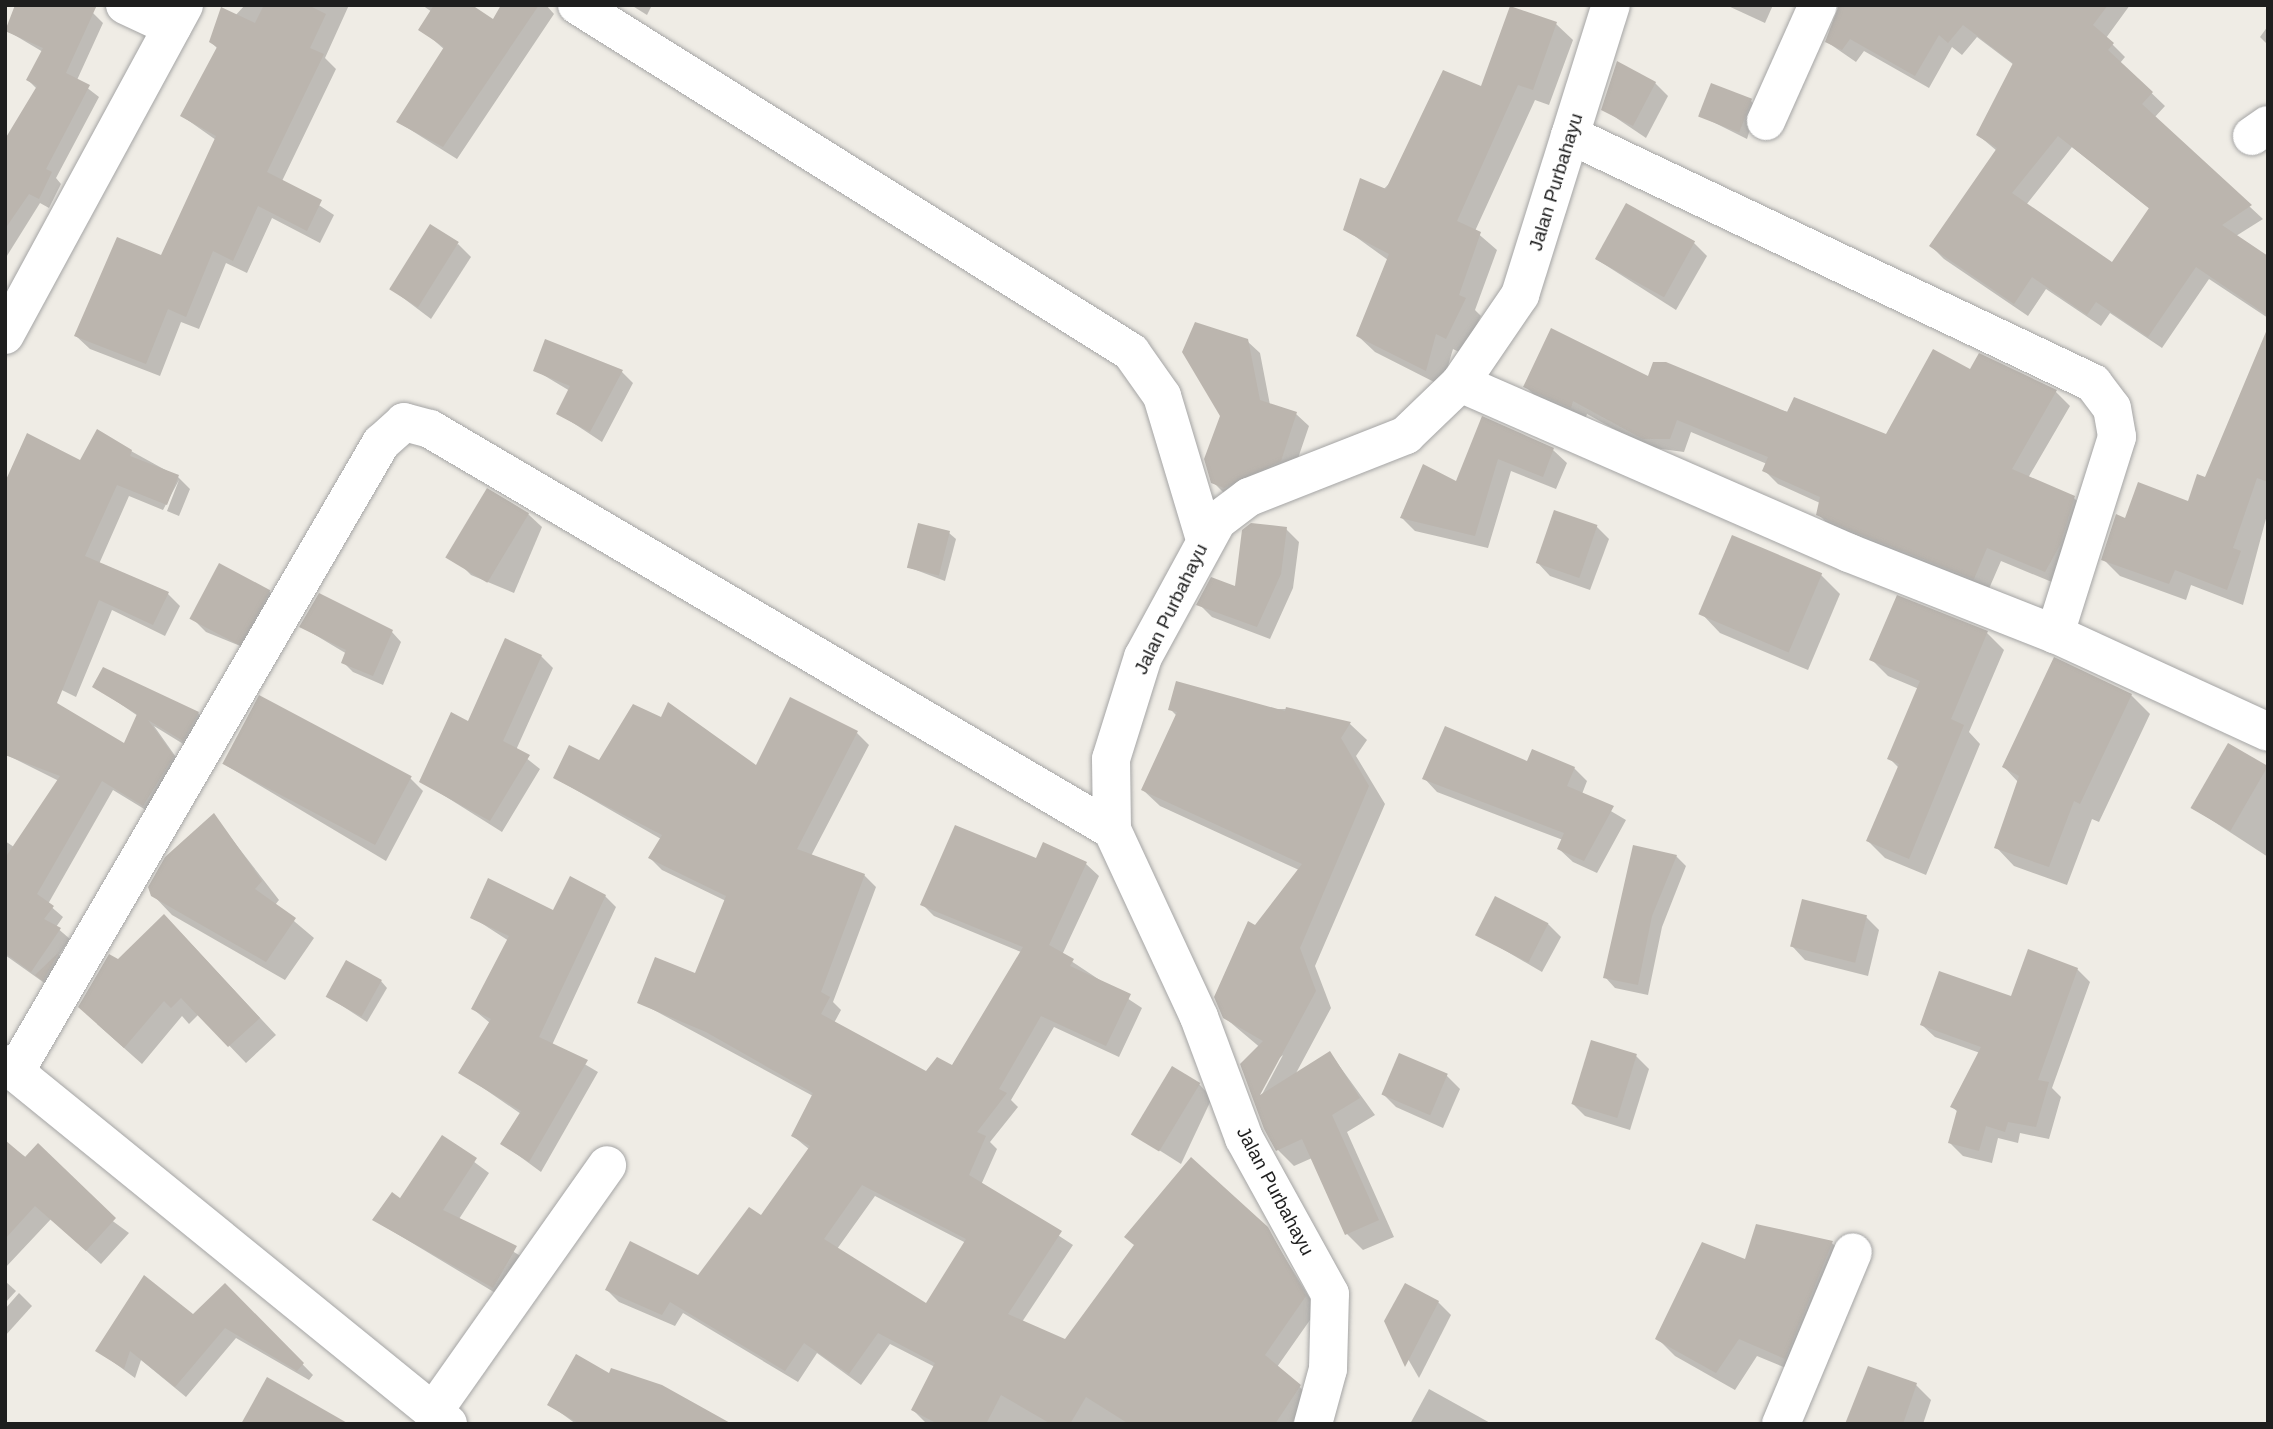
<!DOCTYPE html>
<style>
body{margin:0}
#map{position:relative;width:2273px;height:1429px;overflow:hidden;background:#efece5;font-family:Helvetica,sans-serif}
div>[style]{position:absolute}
.shadow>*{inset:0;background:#0003}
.building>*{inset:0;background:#bbb5ae;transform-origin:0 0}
.roads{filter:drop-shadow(0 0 2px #a5a5a5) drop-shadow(0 0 2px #a5a5a5)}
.minor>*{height:38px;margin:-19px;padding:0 19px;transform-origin:19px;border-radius:19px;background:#fff}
span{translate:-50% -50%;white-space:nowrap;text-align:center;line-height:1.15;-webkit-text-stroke:5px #fff;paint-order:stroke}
.street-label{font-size:19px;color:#1e1e1e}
.frame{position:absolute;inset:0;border:7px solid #1e1e1e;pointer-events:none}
</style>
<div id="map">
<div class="shadow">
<div style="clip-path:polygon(245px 5px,349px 5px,325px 58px,336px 69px,282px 181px,334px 215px,320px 243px,272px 218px,247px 273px,226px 263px,199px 329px,181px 322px,160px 376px,90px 349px,76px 336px,162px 257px,216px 140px,182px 116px,218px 49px,211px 42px)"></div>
<div style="clip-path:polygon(422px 5px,469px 5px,494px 21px,504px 5px,546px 5px,554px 14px,457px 159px,398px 122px,445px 50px,421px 29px,432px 12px)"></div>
<div style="clip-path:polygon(631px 5px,652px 5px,647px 15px)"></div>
<div style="clip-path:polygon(1726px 5px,1773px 5px,1765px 23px)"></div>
<div style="clip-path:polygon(evenodd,1891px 5px,2130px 5px,2106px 38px,2125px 57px,2120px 63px,2165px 106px,2154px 118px,2263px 219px,2236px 236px,2268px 258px,2268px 318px,2209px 279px,2162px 348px,2110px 313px,2101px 326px,2046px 289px,2028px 316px,1944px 259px,1931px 246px,1997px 151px,1978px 135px,2014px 65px,1977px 37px,1962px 55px,1952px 47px,1929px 88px,1864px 51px,1856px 62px,1827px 42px,1891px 5px,2072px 147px,2151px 210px,2112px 264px,2026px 205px,2072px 147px)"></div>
<div style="clip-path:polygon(93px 13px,103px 23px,77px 80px,99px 97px,56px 178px,61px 184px,49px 208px,40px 203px,5px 259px,5px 142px,37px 89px,28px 80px,43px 52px,6px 30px)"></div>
<div style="clip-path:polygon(1556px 24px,1573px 40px,1549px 105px,1535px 100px,1475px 231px,1497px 250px,1475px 310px,1481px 316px,1463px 354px,1453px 349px,1442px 386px,1375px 352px,1358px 336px,1388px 260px,1345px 229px,1482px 88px)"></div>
<div style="clip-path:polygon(2268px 26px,2268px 45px,2260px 37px)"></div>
<div style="clip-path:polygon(1655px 83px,1668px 96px,1646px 138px,1603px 109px)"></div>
<div style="clip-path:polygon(1751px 101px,1757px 107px,1747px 139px,1699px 115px)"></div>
<div style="clip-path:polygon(1694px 243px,1707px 256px,1676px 310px,1596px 259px)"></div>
<div style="clip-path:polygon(458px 244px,471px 257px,431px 319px,390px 288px)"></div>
<div style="clip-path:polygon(546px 341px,622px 372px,633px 383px,602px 442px,558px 413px,570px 391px,535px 370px)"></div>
<div style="clip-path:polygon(1247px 341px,1260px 353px,1270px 405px,1296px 414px,1309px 426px,1293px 473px,1226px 495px,1213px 482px)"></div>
<div style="clip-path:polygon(1970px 372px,2056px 392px,2070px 406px,2028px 478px,2074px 498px,2088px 512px,2059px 585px,2001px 561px,1988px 591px,1832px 528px,1818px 514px,1820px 503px,1778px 484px,1764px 470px,1767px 464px,1691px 432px,1684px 452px,1646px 447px,1587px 414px,1585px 420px,1539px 400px,1525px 386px,1649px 378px,1887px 436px)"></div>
<div style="clip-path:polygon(2268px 379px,2268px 511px,2243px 605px,2191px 585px,2186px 600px,2120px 576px,2103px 559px,2126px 520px,2189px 503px)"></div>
<div style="clip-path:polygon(1482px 422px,1553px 450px,1567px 463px,1556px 489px,1511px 471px,1488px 548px,1415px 531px,1402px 518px,1457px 483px)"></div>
<div style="clip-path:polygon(131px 451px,178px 477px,190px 489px,179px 516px,167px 511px,179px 480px,163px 510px,129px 496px,99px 564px,168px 594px,180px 606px,165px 636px,112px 610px,76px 697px,5px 662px,81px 463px)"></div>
<div style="clip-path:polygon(528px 514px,542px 527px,514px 593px,471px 575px,458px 562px)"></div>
<div style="clip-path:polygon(1596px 526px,1609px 539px,1590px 590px,1550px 576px,1537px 562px)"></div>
<div style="clip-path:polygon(1286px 529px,1299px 542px,1293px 588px,1270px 639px,1212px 617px,1199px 604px,1236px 588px)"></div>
<div style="clip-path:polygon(949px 533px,956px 539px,945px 581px,908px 567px)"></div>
<div style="clip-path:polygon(1821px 575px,1840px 594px,1808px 670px,1720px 633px,1701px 613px)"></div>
<div style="clip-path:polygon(269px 591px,282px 604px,255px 652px,206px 632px,193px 619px)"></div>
<div style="clip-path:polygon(302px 627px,392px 632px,401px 642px,383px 685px,353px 672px,343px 662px,347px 654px)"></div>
<div style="clip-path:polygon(1987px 633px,2004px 650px,1969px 732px,1980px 744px,1926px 875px,1885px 858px,1868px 841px,1899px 768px,1889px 758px,1919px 689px,1888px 676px,1871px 659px)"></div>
<div style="clip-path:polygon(541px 656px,553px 668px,516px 750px,540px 769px,502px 832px,421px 781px,469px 724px)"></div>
<div style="clip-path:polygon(94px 686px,198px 713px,209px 724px,193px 750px,154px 726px,183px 767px,154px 815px,113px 790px,48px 904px,63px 917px,56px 927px,70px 939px,59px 955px,71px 967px,50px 987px,5px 955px,5px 841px,14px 847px,59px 781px,7px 755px,125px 745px,138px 716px)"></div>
<div style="clip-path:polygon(2131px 695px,2150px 714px,2099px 822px,2092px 819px,2067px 885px,2014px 866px,1996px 847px,2019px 783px,2004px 767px)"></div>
<div style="clip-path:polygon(1170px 709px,1287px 709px,1350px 724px,1367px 740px,1356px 756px,1385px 804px,1315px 966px,1331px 1008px,1295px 1075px,1330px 1053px,1375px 1115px,1347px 1132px,1394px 1237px,1363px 1250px,1347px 1234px,1312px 1158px,1294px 1166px,1278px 1150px,1259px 1100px,1283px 1055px,1276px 1061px,1224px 1017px,1255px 927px,1299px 870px,1160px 806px,1143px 790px,1177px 716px)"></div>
<div style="clip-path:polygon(evenodd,857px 733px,869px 745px,811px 856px,864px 875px,876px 887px,833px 1002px,841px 1010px,834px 1023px,926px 1073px,952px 1067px,1021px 952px,934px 916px,922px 904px,1037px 860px,1044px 845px,1086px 864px,1099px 876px,1062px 955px,1142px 1008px,1119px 1057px,1054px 1027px,1011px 1100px,1018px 1107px,990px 1142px,997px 1149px,981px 1185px,1073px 1245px,1022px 1322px,1065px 1341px,1267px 1228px,1317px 1310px,1277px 1367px,1312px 1398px,1291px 1424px,927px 1424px,913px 1410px,935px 1367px,890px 1344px,861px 1385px,817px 1353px,798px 1382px,683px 1313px,675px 1326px,619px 1302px,607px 1290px,698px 1278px,761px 1217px,810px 1150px,793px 1136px,813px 1096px,639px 1002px,696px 976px,726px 901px,662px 870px,650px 858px,661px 839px,555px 778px,600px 762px,757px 767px,857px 733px,875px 1196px,966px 1243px,927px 1306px,837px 1249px,875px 1196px)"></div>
<div style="clip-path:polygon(2229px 746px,2268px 768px,2268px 857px,2193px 808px)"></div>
<div style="clip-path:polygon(222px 763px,410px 778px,423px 791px,386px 861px)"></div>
<div style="clip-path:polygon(1528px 763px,1574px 768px,1587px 781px,1582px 794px,1626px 820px,1597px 873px,1573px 862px,1559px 849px,1563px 840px,1437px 792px,1424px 778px)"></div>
<div style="clip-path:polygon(214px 816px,279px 900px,275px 905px,314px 938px,285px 980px,172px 915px,153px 895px)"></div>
<div style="clip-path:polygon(1676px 856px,1686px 866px,1662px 927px,1648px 995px,1615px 988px,1605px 977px)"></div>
<div style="clip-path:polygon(605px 896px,616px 907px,552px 1045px,598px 1072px,541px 1172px,503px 1144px,521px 1114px,460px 1072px,490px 1023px,473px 1009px,509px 941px,472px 917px,554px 912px)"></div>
<div style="clip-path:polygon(1866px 917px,1879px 930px,1868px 976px,1805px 960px,1792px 946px)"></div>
<div style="clip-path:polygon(1548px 924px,1561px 937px,1542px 972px,1477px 934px)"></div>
<div style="clip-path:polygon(181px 933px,276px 1035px,246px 1063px,199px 1014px,189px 1024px,182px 1016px,142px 1064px,97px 1024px,119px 961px)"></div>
<div style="clip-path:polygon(2077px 969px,2090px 982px,2052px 1088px,2061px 1097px,2049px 1139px,2020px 1133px,2018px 1143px,1998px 1138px,1992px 1163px,1963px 1156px,1950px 1143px,1958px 1112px,1952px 1107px,1980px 1053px,1935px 1037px,1922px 1025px,2012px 998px)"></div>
<div style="clip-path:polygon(381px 981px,387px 988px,367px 1022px,327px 996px)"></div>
<div style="clip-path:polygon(1400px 1055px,1447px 1076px,1460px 1089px,1443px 1128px,1396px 1107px,1383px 1094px)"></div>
<div style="clip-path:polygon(1636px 1056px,1649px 1069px,1630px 1130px,1585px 1116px,1572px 1103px)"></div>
<div style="clip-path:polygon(1199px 1084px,1212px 1098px,1181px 1164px,1140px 1138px)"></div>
<div style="clip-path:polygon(442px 1138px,489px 1173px,459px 1219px,529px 1261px,507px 1300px,374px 1220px,401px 1200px)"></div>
<div style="clip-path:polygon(5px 1142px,129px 1233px,101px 1264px,51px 1219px,5px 1268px)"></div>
<div style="clip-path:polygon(1832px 1243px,1850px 1261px,1803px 1375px,1757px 1356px,1735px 1390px,1675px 1356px,1657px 1338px,1746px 1262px)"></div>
<div style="clip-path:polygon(5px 1281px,16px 1291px,5px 1303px)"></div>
<div style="clip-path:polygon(225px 1285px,313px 1375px,309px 1380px,236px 1338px,186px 1397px,141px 1360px,135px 1378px,97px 1350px,193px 1317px)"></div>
<div style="clip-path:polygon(19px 1293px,32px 1306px,5px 1336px,5px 1309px)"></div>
<div style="clip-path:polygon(1438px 1302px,1451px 1315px,1419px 1378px,1386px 1321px)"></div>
<div style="clip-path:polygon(610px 1375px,719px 1424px,576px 1424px,550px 1405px)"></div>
<div style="clip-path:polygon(1916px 1385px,1931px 1400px,1923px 1424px,1847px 1424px)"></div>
<div style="clip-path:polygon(1429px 1389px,1492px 1424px,1410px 1424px)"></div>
</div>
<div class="building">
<div style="clip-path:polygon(15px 5px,97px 5px,66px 73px,90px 85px,46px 169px,52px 172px,39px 199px,29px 194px,5px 229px,5px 139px,37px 86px,26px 80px,43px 48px,5px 31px)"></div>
<div style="clip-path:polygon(264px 5px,308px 5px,326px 14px,310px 48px,324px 54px,267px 172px,322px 200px,307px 231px,258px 206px,233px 261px,213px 251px,186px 317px,168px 309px,146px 364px,74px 336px,117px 237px,161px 255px,216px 136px,180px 116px,217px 47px,209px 42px,221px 7px,255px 23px)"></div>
<div style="clip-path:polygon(434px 5px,472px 5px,493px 19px,501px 5px,539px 5px,443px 147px,396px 122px,444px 47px,418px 30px)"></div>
<div style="clip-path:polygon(evenodd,1839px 5px,2108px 5px,2093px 25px,2114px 43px,2108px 50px,2153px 92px,2142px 104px,2252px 205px,2222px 225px,2268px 256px,2268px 316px,2196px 267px,2148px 337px,2096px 302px,2087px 315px,2032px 277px,2014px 304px,1929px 246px,1997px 148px,1976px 135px,2013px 63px,1963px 25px,1948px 43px,1939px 35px,1915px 76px,1850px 39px,1842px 50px,1825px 42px,1839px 5px,2058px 136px,2149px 208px,2112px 262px,2012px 193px,2058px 136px)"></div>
<div style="clip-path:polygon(1510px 6px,1557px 22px,1533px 90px,1518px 85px,1457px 221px,1481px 232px,1459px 295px,1466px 298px,1446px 339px,1436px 334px,1426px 371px,1356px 336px,1389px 254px,1343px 230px,1360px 178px,1386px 189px,1443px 70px,1481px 86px)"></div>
<div style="clip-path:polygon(1617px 61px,1656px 82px,1633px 126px,1601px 110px)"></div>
<div style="left:1711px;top:83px;width:44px;height:36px;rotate:21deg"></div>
<div style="left:1626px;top:203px;width:79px;height:64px;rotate:29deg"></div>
<div style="left:430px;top:224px;width:34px;height:77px;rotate:32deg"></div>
<div style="clip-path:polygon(1195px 322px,1248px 339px,1260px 400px,1297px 412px,1281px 461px,1224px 488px,1211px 483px,1204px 459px,1220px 416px,1182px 352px)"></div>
<div style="clip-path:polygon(2268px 327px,2268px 482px,2257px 478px,2233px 548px,2241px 551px,2227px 590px,2175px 570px,2169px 584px,2101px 560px,2116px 514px,2125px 518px,2138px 482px,2188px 501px,2197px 474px,2205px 477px)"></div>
<div style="clip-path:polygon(1551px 328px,1648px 376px,1653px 362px,1666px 362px,1787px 412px,1794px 397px,1886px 434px,1933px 349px,1970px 369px,1979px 353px,2057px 390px,2012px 469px,2075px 496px,2060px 545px,2045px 572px,1987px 548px,1974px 579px,1857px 533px,1816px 515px,1820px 497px,1762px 471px,1768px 457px,1677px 420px,1670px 439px,1643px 439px,1573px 401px,1571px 408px,1523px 387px)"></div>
<div style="clip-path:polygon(545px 339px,623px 370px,590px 432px,556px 414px,570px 386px,533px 371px)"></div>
<div style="clip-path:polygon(1482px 416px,1554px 448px,1543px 477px,1498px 459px,1475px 536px,1400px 518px,1423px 464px,1456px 481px)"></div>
<div style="clip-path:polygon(97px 429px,132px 450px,130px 456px,179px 475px,167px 505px,117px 485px,85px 556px,169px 592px,153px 625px,99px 600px,57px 703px,124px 743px,137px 714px,92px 687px,103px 667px,199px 712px,183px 741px,148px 720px,174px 756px,143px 806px,102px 781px,37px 894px,54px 906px,44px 919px,61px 928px,31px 972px,5px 953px,5px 858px,60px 776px,5px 755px,5px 482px,27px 433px,80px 460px)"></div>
<div style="left:487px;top:488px;width:49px;height:81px;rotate:31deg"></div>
<div style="left:1554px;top:510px;width:46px;height:56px;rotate:19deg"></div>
<div style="left:918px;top:523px;width:33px;height:46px;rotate:14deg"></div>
<div style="clip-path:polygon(1251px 523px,1287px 527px,1281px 574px,1257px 627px,1196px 605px,1211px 577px,1235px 586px,1242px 530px)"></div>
<div style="left:1732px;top:535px;width:98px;height:86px;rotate:23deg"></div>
<div style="left:219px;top:563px;width:58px;height:63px;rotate:28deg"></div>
<div style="clip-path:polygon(319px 593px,393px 630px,373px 676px,341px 663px,346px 650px,299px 627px)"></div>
<div style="clip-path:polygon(1897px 595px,1988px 631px,1951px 719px,1964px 725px,1909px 859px,1866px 841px,1899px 764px,1887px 759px,1920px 681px,1869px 660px)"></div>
<div style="clip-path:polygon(505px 638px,542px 655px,503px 741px,530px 755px,490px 821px,419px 782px,451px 712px,468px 721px)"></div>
<div style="clip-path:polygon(2054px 657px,2132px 694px,2080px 804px,2074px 801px,2049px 867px,1994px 848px,2019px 776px,2002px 767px)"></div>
<div style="clip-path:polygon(1176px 681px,1285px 711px,1286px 707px,1351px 722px,1341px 738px,1369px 786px,1300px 948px,1316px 991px,1260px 1095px,1330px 1051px,1360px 1098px,1332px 1115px,1379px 1220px,1345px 1235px,1302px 1139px,1276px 1151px,1264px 1129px,1240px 1064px,1263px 1041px,1223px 1018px,1214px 997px,1248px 921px,1255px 925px,1302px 864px,1141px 790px,1177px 712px,1168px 710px)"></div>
<div style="left:259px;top:695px;width:173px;height:78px;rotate:28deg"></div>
<div style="clip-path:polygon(evenodd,790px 697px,858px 731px,797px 849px,865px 874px,821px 992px,830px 997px,821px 1014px,926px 1071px,937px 1057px,952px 1065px,1023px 947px,920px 905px,955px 825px,1036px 858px,1043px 842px,1087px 862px,1049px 945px,1074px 959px,1070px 966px,1131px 994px,1106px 1046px,1041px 1016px,999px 1089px,1007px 1093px,977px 1132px,986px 1136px,969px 1175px,1062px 1231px,1008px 1314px,1065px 1339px,1134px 1245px,1124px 1237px,1191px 1157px,1268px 1227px,1306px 1296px,1265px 1355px,1301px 1385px,1275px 1424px,1129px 1424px,1086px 1397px,1070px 1424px,1051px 1424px,1001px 1395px,986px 1424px,938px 1424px,911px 1410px,935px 1363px,878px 1333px,849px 1374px,804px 1343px,785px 1371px,670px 1302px,662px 1315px,605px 1290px,630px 1241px,698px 1275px,749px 1207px,761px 1215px,810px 1146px,791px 1136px,813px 1093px,706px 1032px,637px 1003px,655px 957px,695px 973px,726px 896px,648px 858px,662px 835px,553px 778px,569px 745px,599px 760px,633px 704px,661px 717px,668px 702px,756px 765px,790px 697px,862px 1185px,966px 1239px,926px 1303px,824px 1239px,862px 1185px)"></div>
<div style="clip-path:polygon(1445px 726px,1527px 761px,1532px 749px,1575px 767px,1567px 786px,1614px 806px,1584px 861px,1557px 849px,1564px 833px,1422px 779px)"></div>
<div style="left:2228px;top:743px;width:46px;height:75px;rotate:30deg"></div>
<div style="clip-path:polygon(214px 813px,262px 881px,255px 889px,296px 918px,266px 962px,151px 896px,148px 887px,165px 857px)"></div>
<div style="clip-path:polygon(1633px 845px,1677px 855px,1652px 916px,1638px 985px,1603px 978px)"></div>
<div style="clip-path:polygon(570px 876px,606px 895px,539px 1037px,588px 1060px,529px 1162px,500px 1144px,521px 1111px,458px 1073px,491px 1019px,471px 1009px,509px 936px,470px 918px,488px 878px,553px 910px)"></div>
<div style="left:1495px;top:896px;width:60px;height:44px;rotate:27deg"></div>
<div style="left:1802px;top:899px;width:67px;height:49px;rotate:14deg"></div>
<div style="clip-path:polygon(164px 914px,260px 1018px,228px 1047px,181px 998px,171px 1008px,164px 1001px,124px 1048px,78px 1007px,109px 954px,118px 959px)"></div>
<div style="clip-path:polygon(2028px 949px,2078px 968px,2038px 1080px,2049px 1082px,2036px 1127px,2008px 1122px,2005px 1132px,1986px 1126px,1979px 1151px,1948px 1143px,1957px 1110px,1950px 1107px,1981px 1047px,1920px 1025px,1939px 971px,2011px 996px)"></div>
<div style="clip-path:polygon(59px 952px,43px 981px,35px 975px)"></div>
<div style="left:346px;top:960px;width:41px;height:42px;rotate:29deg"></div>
<div style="left:1591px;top:1040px;width:48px;height:67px;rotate:17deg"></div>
<div style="left:1399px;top:1053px;width:53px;height:45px;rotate:23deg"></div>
<div style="left:1172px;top:1066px;width:33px;height:80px;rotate:31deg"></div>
<div style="clip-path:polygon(442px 1135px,477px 1158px,443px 1210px,517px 1246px,493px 1288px,372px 1220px,392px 1192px,400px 1198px)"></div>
<div style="clip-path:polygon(5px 1140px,25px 1157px,38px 1143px,116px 1218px,86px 1251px,35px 1206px,5px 1239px)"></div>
<div style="clip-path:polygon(1756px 1224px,1833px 1241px,1785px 1359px,1739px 1339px,1716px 1373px,1655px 1339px,1702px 1242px,1745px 1259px)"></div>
<div style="clip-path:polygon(144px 1275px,193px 1314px,225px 1283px,304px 1363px,297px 1371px,225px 1328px,175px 1387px,130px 1351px,124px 1369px,95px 1351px)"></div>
<div style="clip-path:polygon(1405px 1283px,1439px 1301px,1405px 1367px,1384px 1321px)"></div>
<div style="clip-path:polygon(576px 1354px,609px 1373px,611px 1368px,662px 1385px,732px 1424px,580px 1424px,547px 1405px)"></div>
<div style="clip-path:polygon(1868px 1366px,1917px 1383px,1903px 1424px,1845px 1424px)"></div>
<div style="clip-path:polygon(267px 1377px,349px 1424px,241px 1424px)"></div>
</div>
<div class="roads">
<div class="minor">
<div style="left:125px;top:5px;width:52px;rotate:25.1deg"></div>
<div style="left:577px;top:5px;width:654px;rotate:32.06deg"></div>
<div style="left:1131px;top:352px;width:54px;rotate:54.8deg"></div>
<div style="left:1162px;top:396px;width:149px;rotate:73.3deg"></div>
<div style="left:1766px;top:121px;width:127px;rotate:-65.9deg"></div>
<div style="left:1570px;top:135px;width:579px;rotate:25.37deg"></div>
<div style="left:2093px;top:383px;width:31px;rotate:53deg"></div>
<div style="left:2112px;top:408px;width:29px;rotate:80deg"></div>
<div style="left:2117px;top:437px;width:207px;rotate:107.5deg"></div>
<div style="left:2252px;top:136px;width:19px;rotate:-35deg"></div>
<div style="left:5px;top:335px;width:375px;rotate:-61.5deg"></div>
<div style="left:1460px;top:383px;width:425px;rotate:23.6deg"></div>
<div style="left:1849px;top:553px;width:221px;rotate:21.5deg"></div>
<div style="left:2055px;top:634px;width:234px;rotate:24.7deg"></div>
<div style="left:5px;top:1064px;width:571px;rotate:39.1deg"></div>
<div style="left:15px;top:1072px;width:728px;rotate:-59.81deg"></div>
<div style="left:381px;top:443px;width:31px;rotate:-42deg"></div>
<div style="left:404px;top:422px;width:27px;rotate:15deg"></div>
<div style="left:430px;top:429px;width:791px;rotate:30.45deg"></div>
<div style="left:433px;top:1412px;width:302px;rotate:-54.8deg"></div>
<div style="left:1313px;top:1424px;width:57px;rotate:-74.7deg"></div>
<div style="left:1328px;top:1369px;width:75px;rotate:-88.5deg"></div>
<div style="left:1330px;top:1294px;width:178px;rotate:-118.9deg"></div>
<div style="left:1244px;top:1138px;width:129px;rotate:-110.4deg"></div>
<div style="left:1199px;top:1017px;width:206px;rotate:-114.9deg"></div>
<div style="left:1112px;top:830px;width:71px;rotate:-90.8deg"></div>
<div style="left:1111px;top:759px;width:107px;rotate:-72.6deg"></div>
<div style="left:1143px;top:657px;width:155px;rotate:-61.4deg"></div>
<div style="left:1217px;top:521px;width:40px;rotate:-37deg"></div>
<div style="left:1249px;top:497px;width:169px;rotate:-21.5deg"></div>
<div style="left:1406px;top:435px;width:75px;rotate:-43.9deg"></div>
<div style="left:1460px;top:383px;width:107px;rotate:-55.7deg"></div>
<div style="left:1520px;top:295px;width:304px;rotate:-72.6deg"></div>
<div style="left:1781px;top:1424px;width:186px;rotate:-67.3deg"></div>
</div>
</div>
<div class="street-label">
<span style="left:1556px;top:182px;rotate:-73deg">Jalan Purbahayu</span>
<span style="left:1171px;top:609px;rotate:-64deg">Jalan Purbahayu</span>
<span style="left:1275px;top:1191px;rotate:62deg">Jalan Purbahayu</span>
</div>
<div class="frame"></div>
</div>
